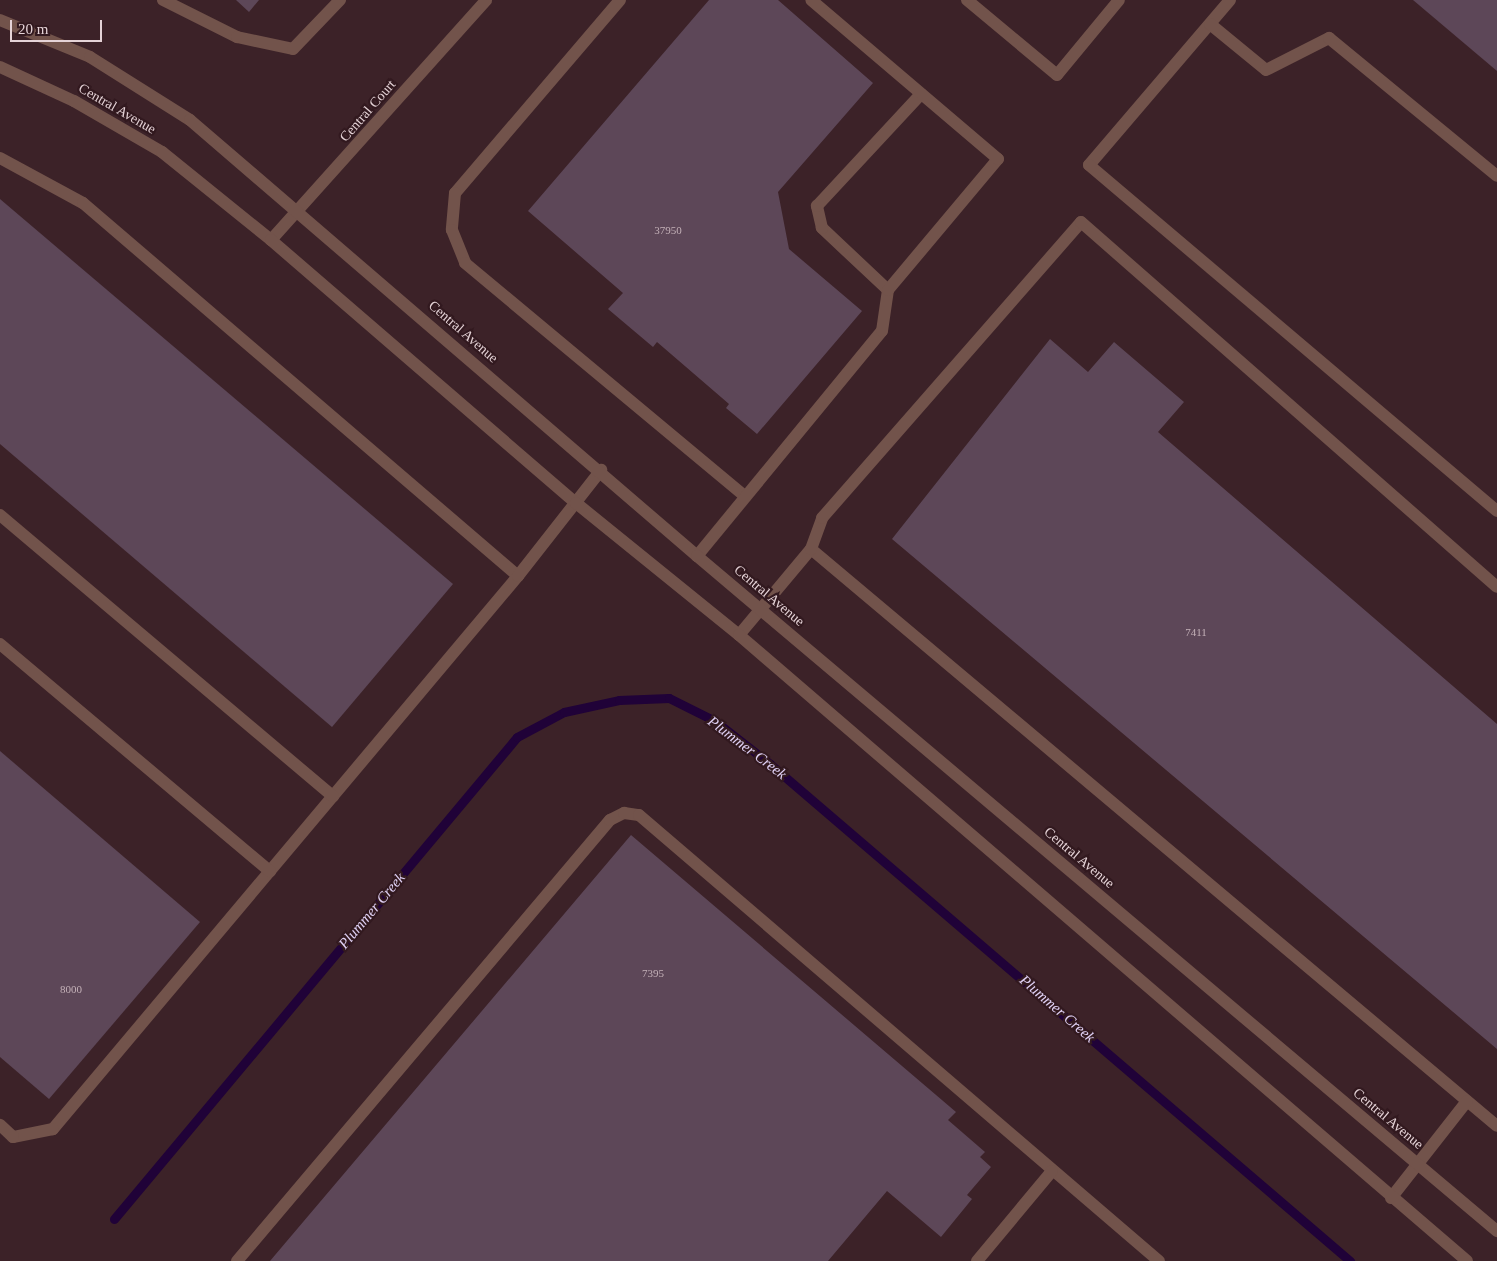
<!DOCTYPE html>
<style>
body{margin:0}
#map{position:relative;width:1497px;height:1261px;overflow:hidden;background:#3c2228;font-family:Georgia,serif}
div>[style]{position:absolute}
.stream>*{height:9px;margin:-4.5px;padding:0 4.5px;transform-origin:4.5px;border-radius:4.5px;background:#200238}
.building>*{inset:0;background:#5d4758}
.service>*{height:12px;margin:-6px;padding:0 6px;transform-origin:6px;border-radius:6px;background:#72534b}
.minor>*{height:12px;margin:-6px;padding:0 6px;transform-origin:6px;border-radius:6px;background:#72534b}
.tertiary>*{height:12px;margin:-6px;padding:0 6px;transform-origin:6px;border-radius:6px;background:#72534b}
span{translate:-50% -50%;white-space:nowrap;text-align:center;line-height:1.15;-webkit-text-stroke:4.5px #32191f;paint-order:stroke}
.number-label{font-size:11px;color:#c3b0b7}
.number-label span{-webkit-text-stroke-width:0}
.street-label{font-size:14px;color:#e5d3d7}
.water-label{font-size:15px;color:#e0d1f5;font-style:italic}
.scale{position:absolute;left:10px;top:20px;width:92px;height:22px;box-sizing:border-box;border:2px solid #e5d3d7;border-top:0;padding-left:6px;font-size:15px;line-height:18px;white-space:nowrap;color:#e5d3d7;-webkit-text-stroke:4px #32191f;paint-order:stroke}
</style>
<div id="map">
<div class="stream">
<div style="left:114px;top:1219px;width:628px;rotate:-50.1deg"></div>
<div style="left:517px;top:737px;width:53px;rotate:-28deg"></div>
<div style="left:564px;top:712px;width:56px;rotate:-12.3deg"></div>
<div style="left:619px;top:700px;width:50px;rotate:-2.3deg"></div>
<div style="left:669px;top:698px;width:51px;rotate:26.6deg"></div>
<div style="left:715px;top:721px;width:70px;rotate:38deg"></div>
<div style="left:770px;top:764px;width:764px;rotate:40.59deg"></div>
</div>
<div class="building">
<div style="clip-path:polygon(236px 0,259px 0,249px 12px)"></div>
<div style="clip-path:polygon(709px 0,778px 0,873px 83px,778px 192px,789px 249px,862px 311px,757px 434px,726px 408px,729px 404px,657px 342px,653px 347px,608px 309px,623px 293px,528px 211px)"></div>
<div style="clip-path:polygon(1413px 0,1497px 0,1497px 71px)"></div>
<div style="clip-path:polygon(0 199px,453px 584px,332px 727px,0 444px)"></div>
<div style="clip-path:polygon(1050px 339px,1088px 372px,1114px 342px,1184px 402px,1158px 432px,1497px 724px,1497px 1049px,892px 539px)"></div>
<div style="clip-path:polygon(0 751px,200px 922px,49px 1099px,0 1057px)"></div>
<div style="clip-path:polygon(631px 835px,956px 1112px,948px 1120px,985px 1152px,980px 1157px,991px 1167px,967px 1195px,972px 1199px,941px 1237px,887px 1191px,828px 1261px,270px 1261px)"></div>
</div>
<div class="service">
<div style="left:163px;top:0;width:83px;rotate:26.6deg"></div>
<div style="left:237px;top:37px;width:57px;rotate:12.1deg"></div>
<div style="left:293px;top:49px;width:68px;rotate:-46.2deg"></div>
<div style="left:620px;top:0;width:254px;rotate:130.5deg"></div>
<div style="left:455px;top:193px;width:37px;rotate:95deg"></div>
<div style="left:452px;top:230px;width:35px;rotate:68deg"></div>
<div style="left:465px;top:263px;width:364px;rotate:39.8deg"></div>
<div style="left:967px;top:0;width:117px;rotate:39.8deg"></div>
<div style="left:1057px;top:75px;width:97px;rotate:-50.4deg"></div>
<div style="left:1230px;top:0;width:217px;rotate:130.5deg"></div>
<div style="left:1089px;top:165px;width:535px;rotate:40.3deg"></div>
<div style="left:1210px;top:24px;width:72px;rotate:39.4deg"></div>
<div style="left:1266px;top:70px;width:71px;rotate:-26.9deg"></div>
<div style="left:1329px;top:38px;width:217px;rotate:39.4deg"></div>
<div style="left:0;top:158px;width:94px;rotate:28.5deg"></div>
<div style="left:83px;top:203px;width:573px;rotate:40.61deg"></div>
<div style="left:518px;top:576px;width:723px;rotate:130.06deg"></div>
<div style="left:53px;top:1129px;width:41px;rotate:168.7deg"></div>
<div style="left:13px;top:1137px;width:18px;rotate:-137deg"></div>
<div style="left:888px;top:290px;width:91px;rotate:-136.8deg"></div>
<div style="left:822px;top:228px;width:23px;rotate:-103deg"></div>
<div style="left:817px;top:206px;width:153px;rotate:-47.1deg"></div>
<div style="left:0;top:515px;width:436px;rotate:40.2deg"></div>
<div style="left:811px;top:549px;width:896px;rotate:40.07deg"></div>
<div style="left:697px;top:556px;width:291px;rotate:-50.6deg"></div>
<div style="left:882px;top:331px;width:41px;rotate:-81.7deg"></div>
<div style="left:888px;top:290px;width:171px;rotate:-50deg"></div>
<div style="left:998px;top:159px;width:245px;rotate:-139.6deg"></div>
<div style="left:518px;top:576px;width:135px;rotate:-51.9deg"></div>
<div style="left:739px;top:635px;width:112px;rotate:-50.1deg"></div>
<div style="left:811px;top:549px;width:33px;rotate:-70deg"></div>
<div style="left:822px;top:518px;width:393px;rotate:-48.8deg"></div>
<div style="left:1081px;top:222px;width:553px;rotate:41.26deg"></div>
<div style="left:0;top:644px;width:353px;rotate:40.1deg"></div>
<div style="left:1391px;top:1198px;width:123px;rotate:-51.9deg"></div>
<div style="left:237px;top:1261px;width:578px;rotate:-49.78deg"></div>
<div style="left:610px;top:820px;width:16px;rotate:-27deg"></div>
<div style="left:624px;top:813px;width:15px;rotate:8deg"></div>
<div style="left:639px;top:815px;width:685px;rotate:40.62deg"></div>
<div style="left:977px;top:1261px;width:117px;rotate:-50.2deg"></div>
</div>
<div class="minor">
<div style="left:271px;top:240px;width:322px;rotate:-48.1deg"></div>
</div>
<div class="tertiary">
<div style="left:0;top:20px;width:97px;rotate:22.3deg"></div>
<div style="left:90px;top:57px;width:118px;rotate:32.2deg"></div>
<div style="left:190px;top:120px;width:669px;rotate:40.69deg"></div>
<div style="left:697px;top:556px;width:1047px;rotate:40.16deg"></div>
<div style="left:0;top:67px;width:81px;rotate:24.7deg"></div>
<div style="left:74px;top:101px;width:102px;rotate:30.1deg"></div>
<div style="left:162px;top:152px;width:140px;rotate:38.9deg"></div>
<div style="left:271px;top:240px;width:403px;rotate:40.8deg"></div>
<div style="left:576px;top:503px;width:210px;rotate:39deg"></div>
<div style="left:739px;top:635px;width:960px;rotate:40.69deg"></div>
</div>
<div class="number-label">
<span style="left:668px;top:230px">37950</span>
<span style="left:1196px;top:632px">7411</span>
<span style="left:653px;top:973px">7395</span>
<span style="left:71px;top:989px">8000</span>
</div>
<div class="street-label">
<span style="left:117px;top:109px;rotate:30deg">Central Avenue</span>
<span style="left:368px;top:111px;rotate:-49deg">Central Court</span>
<span style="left:463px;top:332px;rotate:41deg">Central Avenue</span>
<span style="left:769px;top:596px;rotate:40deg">Central Avenue</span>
<span style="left:1079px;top:858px;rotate:40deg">Central Avenue</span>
<span style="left:1388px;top:1119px;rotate:40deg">Central Avenue</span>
</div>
<div class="water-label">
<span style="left:747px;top:748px;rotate:37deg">Plummer Creek</span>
<span style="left:372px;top:911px;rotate:-50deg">Plummer Creek</span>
<span style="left:1057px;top:1009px;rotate:41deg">Plummer Creek</span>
</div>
<div class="scale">20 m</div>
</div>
